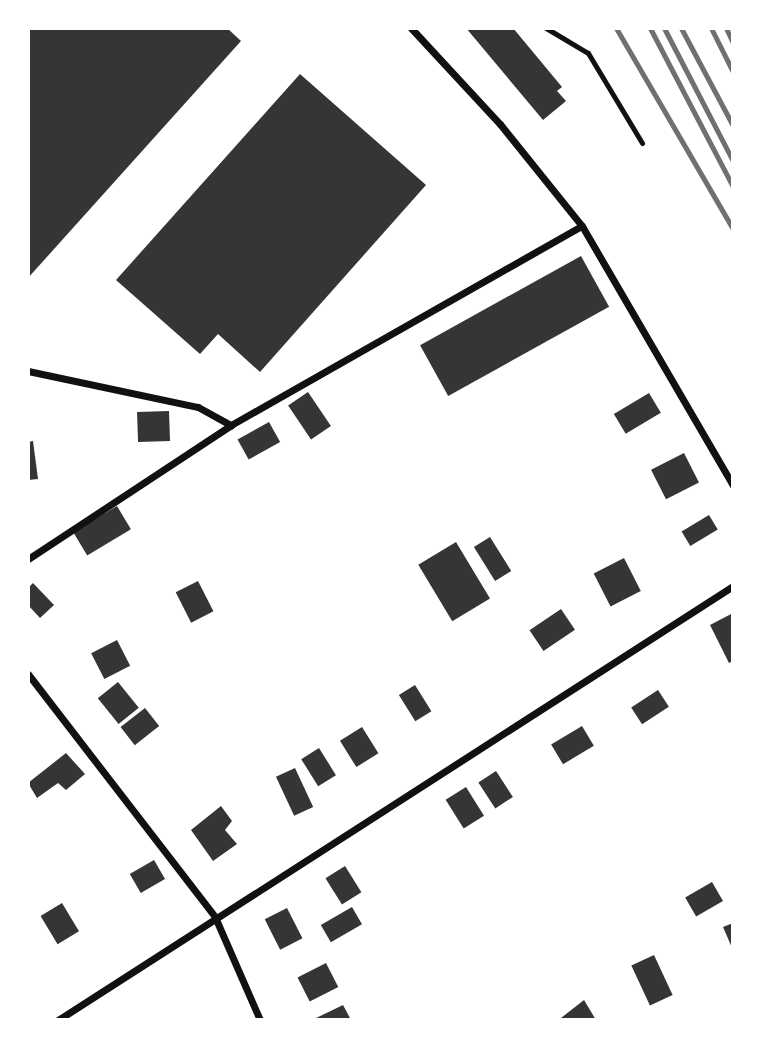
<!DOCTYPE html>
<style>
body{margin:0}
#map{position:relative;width:761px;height:1048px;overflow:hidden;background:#fff;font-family:Georgia,serif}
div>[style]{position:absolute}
.building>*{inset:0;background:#353535;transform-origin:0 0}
.service>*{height:5px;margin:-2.5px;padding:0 2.5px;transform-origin:2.5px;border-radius:2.5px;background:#111}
.minor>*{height:7px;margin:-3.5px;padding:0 3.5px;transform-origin:3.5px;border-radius:3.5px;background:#111}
.rail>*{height:5px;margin:-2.5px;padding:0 2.5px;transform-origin:2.5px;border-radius:2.5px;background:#707070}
span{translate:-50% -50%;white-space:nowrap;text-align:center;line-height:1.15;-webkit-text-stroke:7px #fff;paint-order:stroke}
.frame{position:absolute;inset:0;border:30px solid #fff;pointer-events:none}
</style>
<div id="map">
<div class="building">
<div style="clip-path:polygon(28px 28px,227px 28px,241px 41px,28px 278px)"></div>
<div style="clip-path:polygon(466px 28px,513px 28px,562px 87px,557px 91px,566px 101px,543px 120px)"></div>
<div style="clip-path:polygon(300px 74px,426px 185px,260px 372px,218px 334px,200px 354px,116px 280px)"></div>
<div style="left:581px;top:256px;width:58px;height:184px;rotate:61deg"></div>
<div style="left:308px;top:392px;width:41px;height:24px;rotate:56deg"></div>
<div style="left:649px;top:393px;width:23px;height:41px;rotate:59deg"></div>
<div style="left:169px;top:411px;width:30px;height:32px;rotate:88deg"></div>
<div style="left:269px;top:422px;width:23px;height:36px;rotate:61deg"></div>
<div style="clip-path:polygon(33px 441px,38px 479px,28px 480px,28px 442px)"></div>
<div style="left:684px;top:453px;width:33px;height:37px;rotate:63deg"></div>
<div style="left:117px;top:506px;width:27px;height:51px;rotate:59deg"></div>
<div style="left:709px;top:515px;width:17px;height:32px;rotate:59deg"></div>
<div style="left:490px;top:537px;width:40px;height:19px;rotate:58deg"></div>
<div style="left:456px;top:542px;width:66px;height:44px;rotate:59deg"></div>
<div style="left:624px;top:558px;width:37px;height:34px;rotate:63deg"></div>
<div style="left:198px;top:581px;width:34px;height:25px;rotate:63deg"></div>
<div style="clip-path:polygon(33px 583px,54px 605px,40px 618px,28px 605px,28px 588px)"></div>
<div style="left:561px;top:609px;width:25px;height:38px;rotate:56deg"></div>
<div style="clip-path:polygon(733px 613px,733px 661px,729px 663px,710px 625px)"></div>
<div style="left:117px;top:640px;width:29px;height:29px;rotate:63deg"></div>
<div style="left:118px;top:682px;width:33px;height:26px;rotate:51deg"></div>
<div style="left:415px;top:685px;width:31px;height:19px;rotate:58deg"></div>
<div style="left:658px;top:690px;width:20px;height:32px;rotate:57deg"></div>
<div style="left:145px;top:708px;width:23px;height:31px;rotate:52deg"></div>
<div style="left:582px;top:726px;width:23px;height:36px;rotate:59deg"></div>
<div style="left:362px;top:727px;width:31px;height:26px;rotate:58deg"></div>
<div style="left:319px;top:748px;width:32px;height:21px;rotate:58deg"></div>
<div style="clip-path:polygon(66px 753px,85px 774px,66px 790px,58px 783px,37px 798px,28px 783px)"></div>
<div style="left:295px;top:768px;width:43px;height:21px;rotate:65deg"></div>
<div style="left:496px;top:771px;width:31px;height:21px;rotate:57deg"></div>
<div style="left:466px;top:787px;width:34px;height:24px;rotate:58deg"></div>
<div style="clip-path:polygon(221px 806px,232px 821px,225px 830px,237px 844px,213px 861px,191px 830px)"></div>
<div style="left:154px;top:860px;width:22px;height:28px;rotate:60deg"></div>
<div style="left:345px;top:866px;width:31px;height:23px;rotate:58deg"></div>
<div style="left:712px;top:882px;width:22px;height:31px;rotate:60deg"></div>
<div style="left:62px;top:903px;width:33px;height:25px;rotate:59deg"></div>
<div style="left:352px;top:907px;width:20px;height:36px;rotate:60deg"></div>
<div style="left:287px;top:908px;width:34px;height:25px;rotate:63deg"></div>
<div style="clip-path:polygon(733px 923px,733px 950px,723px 927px)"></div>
<div style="left:654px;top:955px;width:44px;height:25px;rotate:65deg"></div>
<div style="left:326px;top:963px;width:27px;height:32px;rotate:63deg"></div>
<div style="clip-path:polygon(584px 1000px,596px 1020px,562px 1020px,561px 1018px)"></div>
<div style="clip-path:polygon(343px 1005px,351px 1020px,312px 1020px)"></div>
</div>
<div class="service">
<div style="left:546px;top:28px;width:49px;rotate:30.8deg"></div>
<div style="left:588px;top:53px;width:105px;rotate:59deg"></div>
</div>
<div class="minor">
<div style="left:411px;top:28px;width:131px;rotate:47.2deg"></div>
<div style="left:500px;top:124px;width:131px;rotate:51.2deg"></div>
<div style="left:582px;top:226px;width:300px;rotate:59.8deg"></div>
<div style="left:28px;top:371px;width:174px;rotate:12deg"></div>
<div style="left:198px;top:407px;width:38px;rotate:29deg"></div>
<div style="left:231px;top:425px;width:403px;rotate:-29.6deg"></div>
<div style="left:28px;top:559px;width:243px;rotate:-33.4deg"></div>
<div style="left:28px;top:674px;width:307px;rotate:52.4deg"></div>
<div style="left:215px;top:917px;width:112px;rotate:66.4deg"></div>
<div style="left:58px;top:1020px;width:802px;rotate:-32.74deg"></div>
</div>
<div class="rail">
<div style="left:616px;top:28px;width:233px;rotate:59.8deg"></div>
<div style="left:650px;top:28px;width:179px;rotate:62.4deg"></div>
<div style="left:664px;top:28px;width:150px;rotate:62.6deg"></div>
<div style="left:681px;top:28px;width:111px;rotate:62deg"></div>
<div style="left:711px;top:28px;width:49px;rotate:63.4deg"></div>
<div style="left:726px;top:28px;width:17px;rotate:65deg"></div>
</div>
<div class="frame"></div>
</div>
